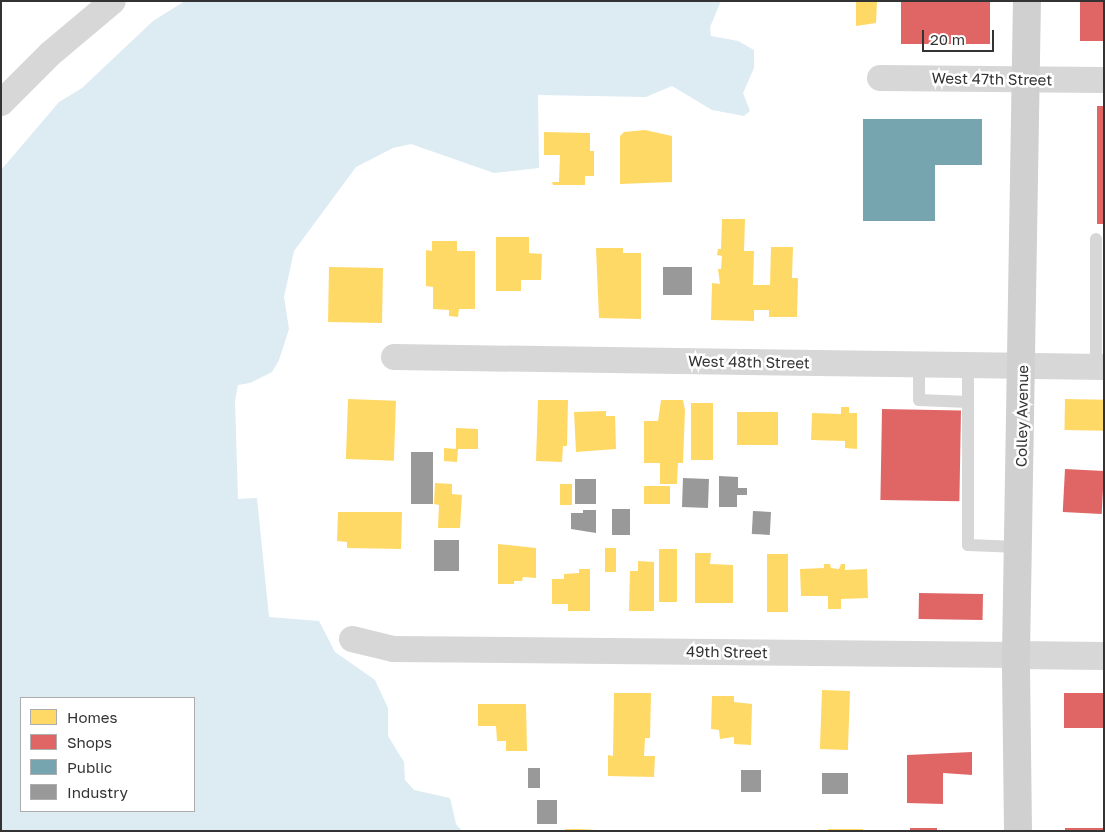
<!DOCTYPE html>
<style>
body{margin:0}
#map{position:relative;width:1105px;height:832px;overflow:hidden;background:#fff;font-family:"Golos Text",sans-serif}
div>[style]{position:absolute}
.water>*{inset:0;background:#ddebf3}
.homes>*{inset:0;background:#ffd966;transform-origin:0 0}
.shops>*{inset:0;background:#e06666;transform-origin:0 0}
.public>*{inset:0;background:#76a5af}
.industry>*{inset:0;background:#999;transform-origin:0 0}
.service>*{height:12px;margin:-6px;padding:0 6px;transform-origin:6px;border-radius:6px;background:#d7d7d7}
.minor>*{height:26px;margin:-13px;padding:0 13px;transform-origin:13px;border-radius:13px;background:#d7d7d7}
.tertiary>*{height:28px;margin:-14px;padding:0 14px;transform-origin:14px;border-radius:14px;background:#d7d7d7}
.secondary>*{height:28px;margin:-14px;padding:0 14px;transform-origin:14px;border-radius:14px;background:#d0d0d0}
span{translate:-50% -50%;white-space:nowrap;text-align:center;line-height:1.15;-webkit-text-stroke:5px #fff;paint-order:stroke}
.street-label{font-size:15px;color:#333}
.frame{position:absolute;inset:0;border:2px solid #333;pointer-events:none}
.legend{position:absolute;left:20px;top:697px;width:175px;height:115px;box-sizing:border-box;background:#fff;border:1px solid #adadad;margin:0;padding:6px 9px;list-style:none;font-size:15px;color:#333}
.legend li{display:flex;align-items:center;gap:10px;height:25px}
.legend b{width:25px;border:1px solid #adadad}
.scale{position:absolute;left:922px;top:30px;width:72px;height:22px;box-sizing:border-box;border:2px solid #333;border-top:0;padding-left:6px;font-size:15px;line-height:18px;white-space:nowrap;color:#333;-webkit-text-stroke:4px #fff;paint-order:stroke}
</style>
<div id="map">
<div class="water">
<div style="clip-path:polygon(evenodd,185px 1px,721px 1px,710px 27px,711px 36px,738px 41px,754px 50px,754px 68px,743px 93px,750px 111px,744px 116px,712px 110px,672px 86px,646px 97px,538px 95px,539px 168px,494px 173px,411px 144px,393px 148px,356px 167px,294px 251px,284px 297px,289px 329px,279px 360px,272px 372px,250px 383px,238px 385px,235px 400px,238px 499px,257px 498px,269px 617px,319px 621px,335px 652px,375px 680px,388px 708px,388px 736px,404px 762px,405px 780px,414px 790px,450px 798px,456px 824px,462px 831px,1px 831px,1px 170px,59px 102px,82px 88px,153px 21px,185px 1px,21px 698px,194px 698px,194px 811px,21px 811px,21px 698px)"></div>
</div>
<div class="homes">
<div style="clip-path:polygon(856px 1px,877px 1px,876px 23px,856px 26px)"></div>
<div style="clip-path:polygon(645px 130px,672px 136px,672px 182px,620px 184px,620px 136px,624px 132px)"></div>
<div style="clip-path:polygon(544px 132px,590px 133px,590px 151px,594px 151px,594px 176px,585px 176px,585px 185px,553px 185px,552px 182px,559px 182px,560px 155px,544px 155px)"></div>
<div style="clip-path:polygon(722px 219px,745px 219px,744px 251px,754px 251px,753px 285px,770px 285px,771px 247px,793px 247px,792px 278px,798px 278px,797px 317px,769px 317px,769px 310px,754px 310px,754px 321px,711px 320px,712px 283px,720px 284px,718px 269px,721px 269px,722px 256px,717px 255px,718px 249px,721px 249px)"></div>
<div style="clip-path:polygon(496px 237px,529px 237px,529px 253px,542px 254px,541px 280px,521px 280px,521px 291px,496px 291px)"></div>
<div style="clip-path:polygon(432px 241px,457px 241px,457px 251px,475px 251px,475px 309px,459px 309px,458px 317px,449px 316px,449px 310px,433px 309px,433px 287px,426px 286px,426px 250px,432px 251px)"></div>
<div style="clip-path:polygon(596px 248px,623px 248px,623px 253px,641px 253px,641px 319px,599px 318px)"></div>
<div style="left:329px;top:267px;width:54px;height:55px;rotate:1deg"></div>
<div style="left:348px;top:399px;width:48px;height:60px;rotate:2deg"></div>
<div style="left:1065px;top:399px;width:39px;height:31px;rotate:1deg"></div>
<div style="clip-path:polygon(538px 400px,568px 400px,567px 446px,563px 446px,562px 462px,536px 461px)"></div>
<div style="clip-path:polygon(661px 400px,683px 400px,685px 410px,683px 463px,678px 463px,677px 484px,660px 484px,660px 463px,644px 463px,644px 421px,658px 421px)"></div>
<div style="left:691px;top:403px;width:22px;height:57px"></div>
<div style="clip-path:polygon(841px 407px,849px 407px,849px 413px,857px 413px,857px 449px,845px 448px,845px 441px,811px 440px,812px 413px,841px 414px)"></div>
<div style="clip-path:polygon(606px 411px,606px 416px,615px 416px,616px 449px,576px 452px,574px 412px)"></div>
<div style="left:737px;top:412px;width:41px;height:33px"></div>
<div style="clip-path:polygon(456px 428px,478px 429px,478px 449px,458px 449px,457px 462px,444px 461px,444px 448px,456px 449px)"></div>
<div style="clip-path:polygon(435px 483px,452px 484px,452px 494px,462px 495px,460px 528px,438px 528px,439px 505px,434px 504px)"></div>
<div style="left:560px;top:484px;width:12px;height:21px"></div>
<div style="left:644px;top:486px;width:26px;height:18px"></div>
<div style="clip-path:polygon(338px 512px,402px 512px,401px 549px,347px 548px,347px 542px,337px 541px)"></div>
<div style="clip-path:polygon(498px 544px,536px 548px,536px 578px,523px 577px,522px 581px,514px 581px,514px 584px,498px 584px)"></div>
<div style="left:605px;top:548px;width:11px;height:24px"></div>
<div style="left:659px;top:549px;width:18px;height:53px"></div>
<div style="clip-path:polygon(695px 553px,711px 553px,710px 564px,733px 565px,733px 603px,695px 603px)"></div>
<div style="left:767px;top:554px;width:21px;height:58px"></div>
<div style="clip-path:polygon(638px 561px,654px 562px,654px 611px,629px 611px,630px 571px,638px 571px)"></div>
<div style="clip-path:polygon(824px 564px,830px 564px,831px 568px,839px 569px,841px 564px,845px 564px,845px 570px,867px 569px,868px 598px,841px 599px,841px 609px,828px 609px,828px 596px,801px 596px,800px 569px,824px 568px)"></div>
<div style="clip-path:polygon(579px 569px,590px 569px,590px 611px,568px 611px,568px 604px,552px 604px,552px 579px,564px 579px,564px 574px,579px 573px)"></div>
<div style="left:822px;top:690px;width:28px;height:59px;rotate:2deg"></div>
<div style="clip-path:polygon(614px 693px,651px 693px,650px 738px,645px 738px,644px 756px,655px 756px,654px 777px,608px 776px,608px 755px,613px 756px)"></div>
<div style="clip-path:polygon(712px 696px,734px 696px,734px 702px,752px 704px,751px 745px,734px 744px,734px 737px,720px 739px,719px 730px,711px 729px)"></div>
<div style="clip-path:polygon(478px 704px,526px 704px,527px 751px,506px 751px,506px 741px,497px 741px,496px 726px,478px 726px)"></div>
<div style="clip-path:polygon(565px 829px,596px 829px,565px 831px)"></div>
<div style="left:828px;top:829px;width:35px;height:2px"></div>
</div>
<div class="shops">
<div style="left:901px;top:1px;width:89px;height:43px"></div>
<div style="left:1080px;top:1px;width:24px;height:40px"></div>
<div style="left:1097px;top:106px;width:7px;height:118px"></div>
<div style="left:882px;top:409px;width:79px;height:91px;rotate:1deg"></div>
<div style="left:1065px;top:469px;width:39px;height:43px;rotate:3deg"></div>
<div style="left:919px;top:593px;width:64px;height:26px;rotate:1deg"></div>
<div style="left:1064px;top:693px;width:40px;height:35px"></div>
<div style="clip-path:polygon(972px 752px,972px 775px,943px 773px,943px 804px,907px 803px,907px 755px)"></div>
<div style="left:910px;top:828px;width:27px;height:3px"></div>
<div style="left:1065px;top:828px;width:39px;height:3px"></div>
</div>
<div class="public">
<div style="clip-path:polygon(863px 119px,982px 119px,982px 165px,935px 165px,935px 221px,863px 221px)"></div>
</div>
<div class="industry">
<div style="left:663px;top:267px;width:29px;height:28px"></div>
<div style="left:411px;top:452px;width:22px;height:52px"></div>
<div style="clip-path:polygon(719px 476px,738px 477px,738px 488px,747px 488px,747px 495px,737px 495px,737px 507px,719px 507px)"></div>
<div style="left:683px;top:478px;width:26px;height:29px;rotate:2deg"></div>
<div style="left:575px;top:479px;width:21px;height:25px"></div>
<div style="left:612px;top:509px;width:18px;height:26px"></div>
<div style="clip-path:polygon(583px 510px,596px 510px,596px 533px,571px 529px,571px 513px,583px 513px)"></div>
<div style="left:753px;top:511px;width:18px;height:23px;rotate:3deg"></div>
<div style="left:434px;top:540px;width:25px;height:31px"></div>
<div style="left:528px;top:768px;width:12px;height:20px"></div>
<div style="left:761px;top:770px;width:22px;height:20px;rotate:90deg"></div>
<div style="left:822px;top:773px;width:26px;height:21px"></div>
<div style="left:537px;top:800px;width:20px;height:24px"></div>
</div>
<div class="service">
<div style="left:919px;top:364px;width:36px;rotate:90deg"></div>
<div style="left:919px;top:400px;width:49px;rotate:2.3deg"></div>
<div style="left:968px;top:402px;width:38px;rotate:-90deg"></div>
<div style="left:1096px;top:367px;width:128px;rotate:-90deg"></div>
<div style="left:968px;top:402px;width:143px;rotate:90deg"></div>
<div style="left:968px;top:545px;width:51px;rotate:2.2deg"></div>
</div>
<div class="minor">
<div style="left:880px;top:78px;width:224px;rotate:0.5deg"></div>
<div style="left:1px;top:103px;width:69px;rotate:-45deg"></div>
<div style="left:50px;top:54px;width:82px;rotate:-40.1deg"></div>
<div style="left:394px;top:357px;width:710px;rotate:0.81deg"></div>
<div style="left:352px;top:639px;width:42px;rotate:13.7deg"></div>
<div style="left:393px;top:649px;width:623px;rotate:0.55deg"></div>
</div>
<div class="tertiary">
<div style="left:1016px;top:655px;width:88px;rotate:0.7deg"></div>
</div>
<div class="secondary">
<div style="left:1018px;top:831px;width:176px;rotate:-90.7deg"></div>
<div style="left:1016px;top:655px;width:654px;rotate:-89.04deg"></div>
</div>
<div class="street-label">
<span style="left:992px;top:79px;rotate:1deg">West 47th Street</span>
<span style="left:749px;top:362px;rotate:1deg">West 48th Street</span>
<span style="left:1022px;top:416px;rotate:-89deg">Colley Avenue</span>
<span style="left:727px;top:652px;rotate:1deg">49th Street</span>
</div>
<div class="frame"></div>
<ul class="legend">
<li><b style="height:14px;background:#ffd966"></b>Homes</li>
<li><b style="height:14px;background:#e06666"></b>Shops</li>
<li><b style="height:14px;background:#76a5af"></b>Public</li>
<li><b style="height:14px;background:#999"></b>Industry</li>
</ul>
<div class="scale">20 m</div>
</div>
